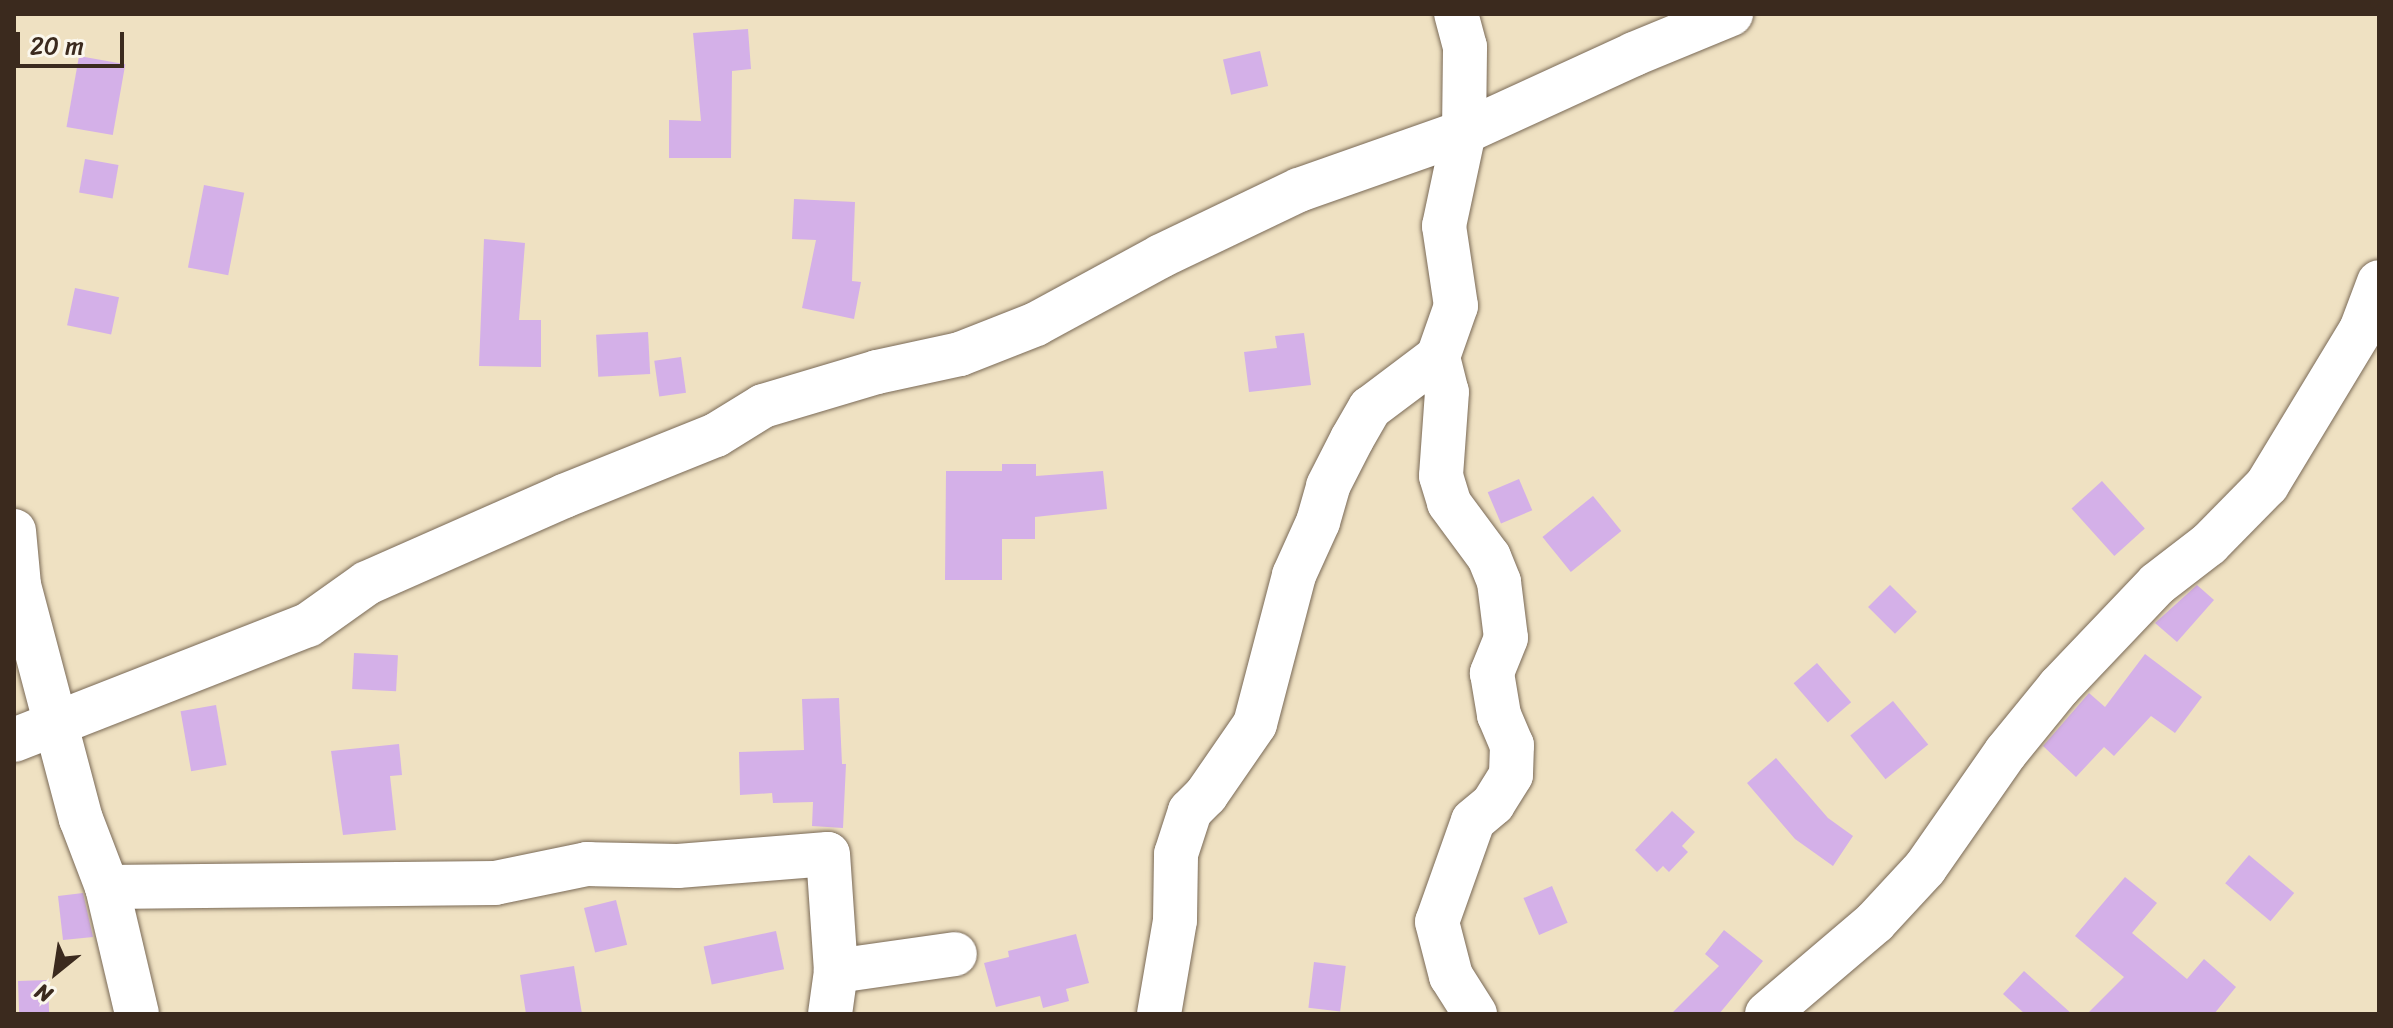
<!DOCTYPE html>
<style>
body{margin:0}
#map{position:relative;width:2393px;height:1028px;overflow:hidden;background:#efe1c2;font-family:Sriracha,sans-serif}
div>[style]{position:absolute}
.building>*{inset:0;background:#d4b0e8;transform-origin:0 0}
.roads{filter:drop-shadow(0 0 2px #7a6a57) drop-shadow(0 0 2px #7a6a57)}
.minor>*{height:44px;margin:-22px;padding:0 22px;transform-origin:22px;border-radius:22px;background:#fff}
span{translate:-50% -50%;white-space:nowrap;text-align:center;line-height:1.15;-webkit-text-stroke:7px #fbf7ec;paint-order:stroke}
.frame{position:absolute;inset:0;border:16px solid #3b2a1e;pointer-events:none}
.north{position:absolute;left:16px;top:932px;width:80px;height:80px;-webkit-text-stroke:6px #fbf7ec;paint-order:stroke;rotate:210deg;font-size:22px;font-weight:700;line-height:32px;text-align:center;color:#3b2a1e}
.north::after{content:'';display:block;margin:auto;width:28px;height:36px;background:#3b2a1e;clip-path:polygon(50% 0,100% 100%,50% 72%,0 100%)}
.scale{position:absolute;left:16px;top:32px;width:108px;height:36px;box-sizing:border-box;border:4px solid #3b2a1e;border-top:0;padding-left:10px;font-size:24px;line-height:28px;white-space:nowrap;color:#3b2a1e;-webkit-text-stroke:6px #fbf7ec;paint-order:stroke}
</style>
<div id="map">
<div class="building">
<div style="clip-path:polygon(748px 29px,751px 69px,732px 71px,731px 158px,669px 158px,669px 120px,701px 121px,693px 33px)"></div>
<div style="left:1260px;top:51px;width:36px;height:38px;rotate:77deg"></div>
<div style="left:79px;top:56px;width:47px;height:72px;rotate:10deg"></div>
<div style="left:85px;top:159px;width:34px;height:34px;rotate:10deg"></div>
<div style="left:204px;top:185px;width:41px;height:84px;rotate:11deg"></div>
<div style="clip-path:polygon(794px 199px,855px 202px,852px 281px,861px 282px,854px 319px,802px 308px,816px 240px,792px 239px)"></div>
<div style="clip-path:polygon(484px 239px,525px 243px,519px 320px,541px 320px,541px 367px,479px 366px)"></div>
<div style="left:75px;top:288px;width:45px;height:38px;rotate:12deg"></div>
<div style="left:648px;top:332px;width:42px;height:52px;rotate:87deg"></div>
<div style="clip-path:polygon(1304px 333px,1311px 385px,1249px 392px,1244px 352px,1277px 348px,1275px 336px)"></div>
<div style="left:681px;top:357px;width:36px;height:27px;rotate:82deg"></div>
<div style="clip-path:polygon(1002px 464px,1036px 464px,1036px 476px,1103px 471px,1107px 509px,1035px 517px,1035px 539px,1002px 539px,1002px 580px,945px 580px,946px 471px,1002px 471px)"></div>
<div style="left:1519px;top:479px;width:34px;height:34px;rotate:67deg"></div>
<div style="left:2102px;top:481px;width:64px;height:41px;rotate:48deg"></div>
<div style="left:1593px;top:496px;width:45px;height:65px;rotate:51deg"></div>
<div style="left:1890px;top:585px;width:38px;height:31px;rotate:45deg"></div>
<div style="clip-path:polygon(2197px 585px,2214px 600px,2177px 642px,2155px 623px)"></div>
<div style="left:354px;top:653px;width:44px;height:36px;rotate:3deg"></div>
<div style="clip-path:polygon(2145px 654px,2202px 697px,2175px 733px,2151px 716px,2114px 756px,2104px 747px,2076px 777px,2043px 746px,2089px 693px,2105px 707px)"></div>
<div style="left:1817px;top:663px;width:52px;height:31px;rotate:49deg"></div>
<div style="clip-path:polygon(839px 698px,842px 764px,846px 764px,843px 828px,812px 826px,813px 802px,773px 803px,772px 793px,740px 795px,739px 752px,804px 750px,802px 699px)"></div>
<div style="left:1893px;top:701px;width:56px;height:55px;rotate:51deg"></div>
<div style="left:216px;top:705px;width:61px;height:36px;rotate:80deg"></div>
<div style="clip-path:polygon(399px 744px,402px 775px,390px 776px,396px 830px,343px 835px,331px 751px)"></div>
<div style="clip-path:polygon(1776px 758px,1828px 818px,1853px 836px,1833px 866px,1795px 839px,1747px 783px)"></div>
<div style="clip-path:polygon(1672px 811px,1695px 832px,1682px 846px,1688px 852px,1669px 872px,1663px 866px,1657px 872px,1635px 850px)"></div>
<div style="left:2249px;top:855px;width:59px;height:37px;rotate:40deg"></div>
<div style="clip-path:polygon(2125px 877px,2157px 903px,2132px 933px,2187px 979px,2204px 959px,2236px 987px,2214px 1014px,2087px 1014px,2124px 977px,2075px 936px)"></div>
<div style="left:1552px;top:886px;width:40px;height:31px;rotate:67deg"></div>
<div style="clip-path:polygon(83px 893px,93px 937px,63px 940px,58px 896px)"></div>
<div style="left:616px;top:900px;width:46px;height:33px;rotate:76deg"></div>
<div style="clip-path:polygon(1724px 930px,1763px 961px,1719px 1014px,1671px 1014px,1719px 966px,1705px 954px)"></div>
<div style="left:776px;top:931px;width:39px;height:74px;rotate:78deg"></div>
<div style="clip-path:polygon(1076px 934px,1089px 983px,1066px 989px,1069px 1001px,1043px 1008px,1040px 996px,996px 1007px,984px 963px,1009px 957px,1008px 951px)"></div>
<div style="left:1314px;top:962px;width:32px;height:46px;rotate:7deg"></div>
<div style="clip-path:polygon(574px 966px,582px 1014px,526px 1014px,520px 975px)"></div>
<div style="clip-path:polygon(2024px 971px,2072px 1014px,2025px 1014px,2003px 994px)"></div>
<div style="left:48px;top:980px;width:34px;height:30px;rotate:88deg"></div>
</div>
<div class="roads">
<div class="minor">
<div style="left:1438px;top:357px;width:36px;rotate:76deg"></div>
<div style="left:1447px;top:392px;width:84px;rotate:94.1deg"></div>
<div style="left:1441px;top:476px;width:28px;rotate:73deg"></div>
<div style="left:1449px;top:503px;width:67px;rotate:53.5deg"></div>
<div style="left:1489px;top:557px;width:27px;rotate:68deg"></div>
<div style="left:1499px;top:582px;width:56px;rotate:82.9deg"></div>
<div style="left:1506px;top:638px;width:38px;rotate:112deg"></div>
<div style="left:1492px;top:673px;width:43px;rotate:80.5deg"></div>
<div style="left:1499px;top:715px;width:33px;rotate:67deg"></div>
<div style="left:1512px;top:745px;width:30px;rotate:92deg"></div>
<div style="left:1511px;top:775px;width:34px;rotate:122deg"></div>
<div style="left:1493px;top:804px;width:26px;rotate:140deg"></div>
<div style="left:1473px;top:821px;width:107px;rotate:109.6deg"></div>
<div style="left:1437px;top:922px;width:56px;rotate:75.5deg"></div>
<div style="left:1451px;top:976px;width:45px;rotate:57.7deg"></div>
<div style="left:14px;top:531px;width:54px;rotate:84.7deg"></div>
<div style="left:19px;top:585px;width:242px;rotate:75.2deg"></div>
<div style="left:81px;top:819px;width:73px;rotate:69.1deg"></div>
<div style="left:107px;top:887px;width:130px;rotate:76.7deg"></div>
<div style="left:14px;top:740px;width:316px;rotate:-21.4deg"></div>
<div style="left:308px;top:625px;width:72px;rotate:-35.4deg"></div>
<div style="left:367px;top:583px;width:215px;rotate:-23.8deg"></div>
<div style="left:564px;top:496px;width:164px;rotate:-21.9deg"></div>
<div style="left:716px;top:435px;width:55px;rotate:-31.7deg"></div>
<div style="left:763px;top:406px;width:119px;rotate:-16.6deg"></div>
<div style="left:877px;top:372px;width:85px;rotate:-12.2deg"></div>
<div style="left:960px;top:354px;width:82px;rotate:-21.5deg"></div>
<div style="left:1036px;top:324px;width:142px;rotate:-28.5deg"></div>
<div style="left:1161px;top:256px;width:153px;rotate:-25.6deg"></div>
<div style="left:1299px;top:190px;width:175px;rotate:-19.4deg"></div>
<div style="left:1464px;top:132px;width:187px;rotate:-24.6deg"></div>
<div style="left:1634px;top:54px;width:105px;rotate:-22.4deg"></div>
<div style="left:107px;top:887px;width:388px;rotate:-0.6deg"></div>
<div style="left:495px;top:883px;width:94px;rotate:-11.7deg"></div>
<div style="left:587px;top:864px;width:91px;rotate:1.3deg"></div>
<div style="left:678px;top:866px;width:150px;rotate:-4.6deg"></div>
<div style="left:828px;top:854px;width:117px;rotate:86.1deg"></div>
<div style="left:836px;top:971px;width:43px;rotate:97.9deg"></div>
<div style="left:836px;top:971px;width:120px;rotate:-8.1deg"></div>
<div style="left:1159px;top:1014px;width:95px;rotate:-80.3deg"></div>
<div style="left:1175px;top:920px;width:66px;rotate:-89.1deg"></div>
<div style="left:1176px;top:854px;width:45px;rotate:-72deg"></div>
<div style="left:1190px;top:811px;width:23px;rotate:-45deg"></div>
<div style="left:1206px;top:795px;width:86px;rotate:-55.4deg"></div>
<div style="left:1255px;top:724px;width:154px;rotate:-75.3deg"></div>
<div style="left:1294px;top:575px;width:58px;rotate:-65.6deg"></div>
<div style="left:1318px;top:522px;width:37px;rotate:-74deg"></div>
<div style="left:1328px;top:486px;width:53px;rotate:-62.9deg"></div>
<div style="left:1352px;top:439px;width:36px;rotate:-60deg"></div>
<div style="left:1370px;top:408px;width:85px;rotate:-36.9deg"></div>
<div style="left:1438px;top:357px;width:54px;rotate:-70.6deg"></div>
<div style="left:1456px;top:306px;width:81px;rotate:-98.5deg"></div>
<div style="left:1444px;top:226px;width:96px;rotate:-78deg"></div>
<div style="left:1464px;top:132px;width:85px;rotate:-89.3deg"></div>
<div style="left:1465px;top:47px;width:34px;rotate:-105deg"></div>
<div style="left:1767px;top:1014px;width:142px;rotate:-40.4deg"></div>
<div style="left:1875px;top:922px;width:74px;rotate:-47.2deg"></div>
<div style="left:1925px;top:868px;width:141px;rotate:-55.1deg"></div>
<div style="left:2006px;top:752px;width:84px;rotate:-50.8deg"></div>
<div style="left:2059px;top:687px;width:142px;rotate:-46.4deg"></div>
<div style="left:2157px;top:584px;width:66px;rotate:-37.6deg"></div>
<div style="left:2209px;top:544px;width:83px;rotate:-45.5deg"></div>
<div style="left:2267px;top:485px;width:181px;rotate:-58.8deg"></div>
<div style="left:2361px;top:330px;width:51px;rotate:-69.4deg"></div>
</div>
</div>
<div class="frame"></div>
<div class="north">N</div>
<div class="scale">20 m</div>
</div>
